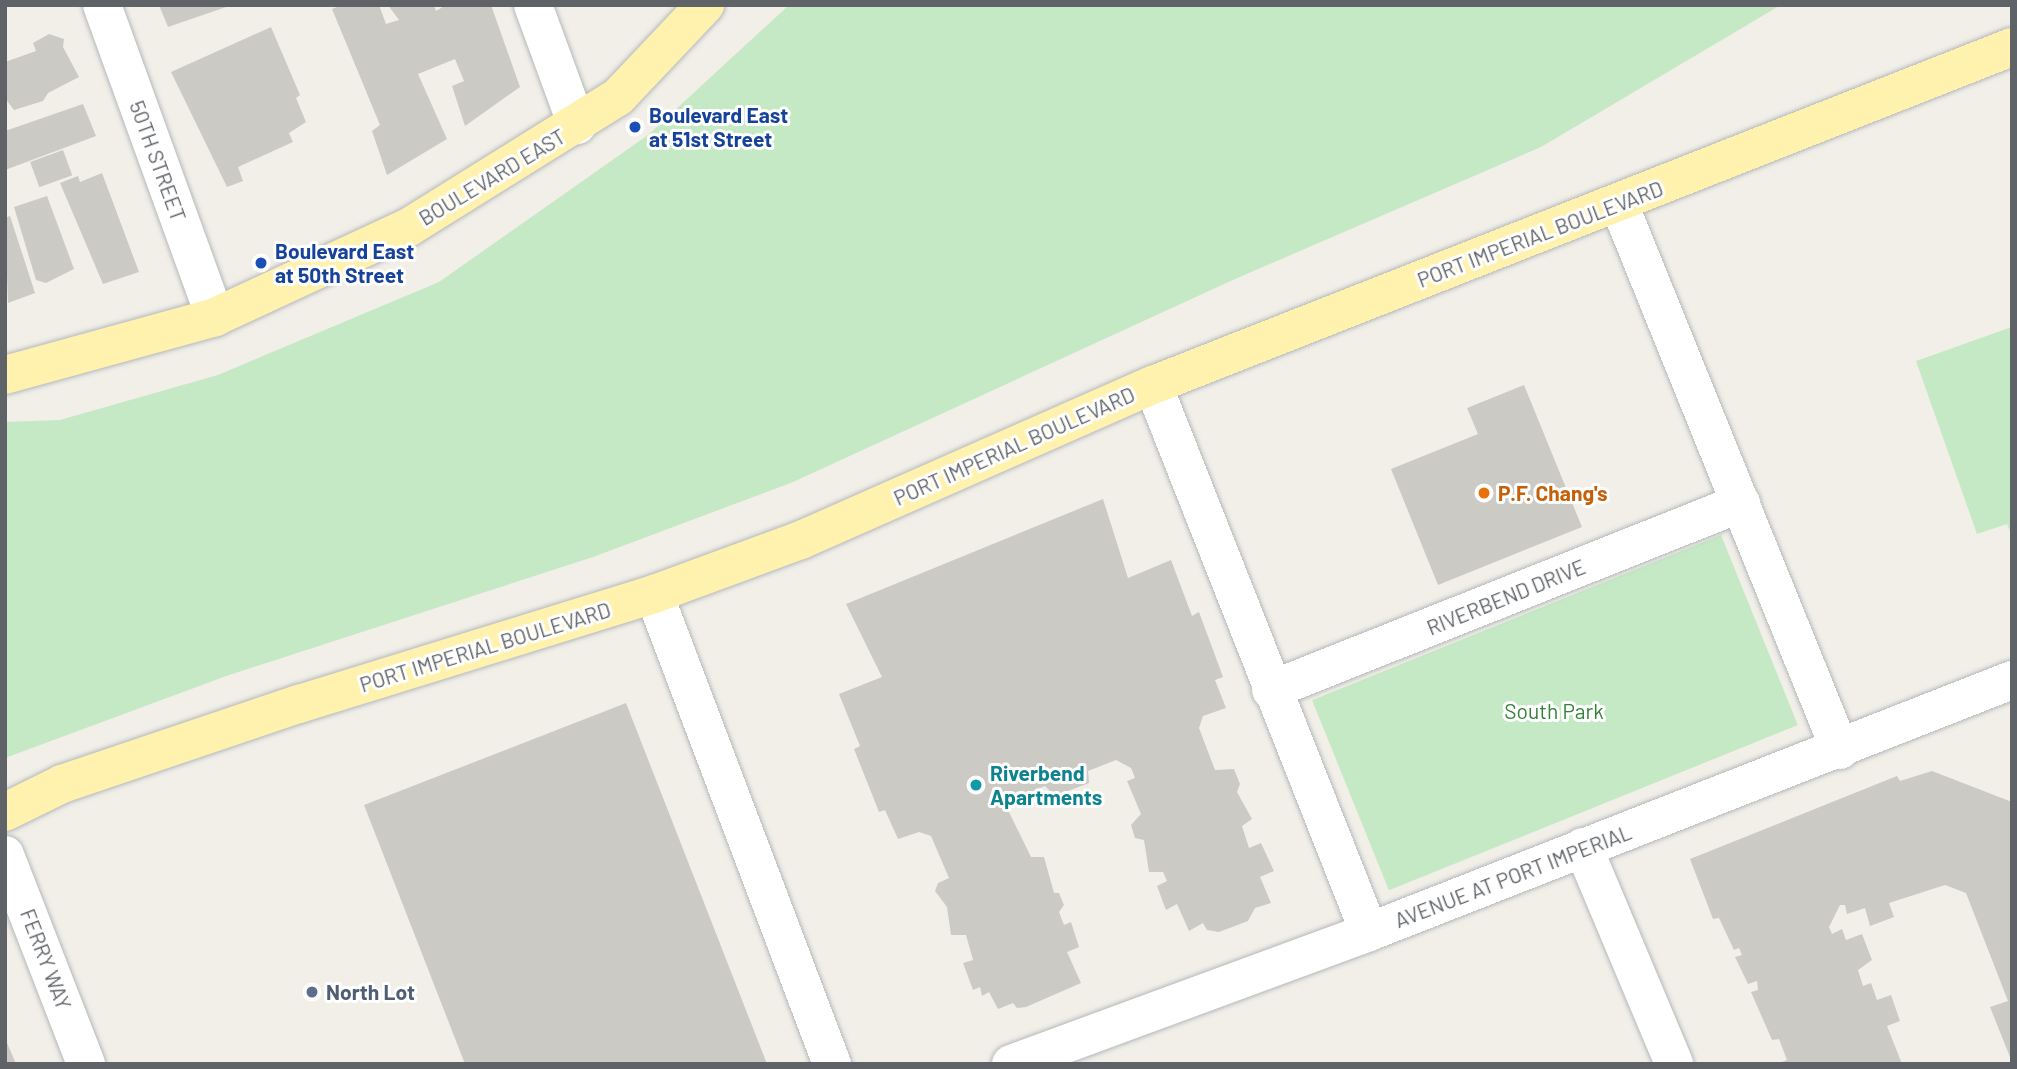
<!DOCTYPE html>
<style>
body{margin:0}
#map{position:relative;width:2017px;height:1069px;overflow:hidden;background:#f1efe8;font-family:Barlow,sans-serif}
div>[style]{position:absolute}
.green>*{inset:0;background:#c5e8c5;transform-origin:0 0}
.building>*{inset:0;background:#cccac5;transform-origin:0 0}
.roads{filter:drop-shadow(0 0 2px #b5b8bc) drop-shadow(0 0 2px #b5b8bc)}
.street>*{height:38px;margin:-19px;padding:0 19px;transform-origin:19px;border-radius:19px;background:#fff}
.primary>*{height:38px;margin:-19px;padding:0 19px;transform-origin:19px;border-radius:19px;background:#fff2af}
.dots>*{width:19px;height:19px;translate:-50% -50%;box-sizing:border-box;border:4px solid #fff;border-radius:50%}
span{translate:-50% -50%;white-space:nowrap;text-align:center;line-height:1.15;-webkit-text-stroke:6px #fff;paint-order:stroke}
.transit-label{font-size:21px;color:#164399;font-weight:700}
.left{translate:0 -50%;text-align:left}
.street-label{font-size:21px;color:#5f6368}
.food-label{font-size:21px;color:#c56008;font-weight:700}
.park-label{font-size:21px;color:#348238}
.culture-label{font-size:21px;color:#0d838f;font-weight:700}
.service-label{font-size:21px;color:#4e5e75;font-weight:700}
.frame{position:absolute;inset:0;border:7px solid #5f6368;pointer-events:none}
</style>
<div id="map">
<div class="green">
<div style="clip-path:polygon(789px 5px,1781px 5px,1541px 147px,1235px 279px,793px 482px,593px 557px,229px 675px,5px 758px,5px 422px,60px 420px,218px 375px,439px 282px,648px 135px)"></div>
<div style="clip-path:polygon(2012px 327px,2012px 536px,2007px 524px,1977px 534px,1916px 361px)"></div>
<div style="left:1721px;top:535px;width:205px;height:441px;rotate:68deg"></div>
</div>
<div class="building">
<div style="clip-path:polygon(159px 5px,229px 5px,229px 6px,168px 27px)"></div>
<div style="clip-path:polygon(342px 5px,379px 5px,386px 24px,399px 20px,388px 5px,434px 5px,436px 11px,446px 5px,491px 5px,520px 87px,465px 126px,452px 86px,464px 81px,455px 59px,418px 74px,447px 139px,387px 175px,372px 131px,380px 125px,332px 9px)"></div>
<div style="clip-path:polygon(271px 27px,300px 95px,296px 98px,306px 122px,289px 133px,293px 142px,238px 167px,243px 181px,227px 187px,171px 72px)"></div>
<div style="clip-path:polygon(49px 34px,64px 39px,63px 47px,79px 77px,48px 93px,43px 101px,14px 110px,5px 98px,5px 62px,36px 51px,33px 43px)"></div>
<div style="clip-path:polygon(83px 104px,96px 136px,5px 170px,5px 131px)"></div>
<div style="left:63px;top:150px;width:27px;height:35px;rotate:70deg"></div>
<div style="clip-path:polygon(102px 173px,139px 272px,103px 284px,60px 183px,78px 176px,80px 182px)"></div>
<div style="clip-path:polygon(47px 196px,74px 269px,46px 283px,36px 280px,14px 207px)"></div>
<div style="clip-path:polygon(10px 216px,35px 293px,8px 303px,5px 218px)"></div>
<div style="clip-path:polygon(1524px 385px,1582px 527px,1438px 585px,1391px 469px,1478px 434px,1467px 408px)"></div>
<div style="clip-path:polygon(1103px 499px,1128px 578px,1171px 560px,1192px 616px,1199px 612px,1223px 677px,1215px 680px,1226px 708px,1203px 716px,1199px 728px,1215px 770px,1234px 769px,1240px 784px,1237px 792px,1252px 819px,1242px 826px,1249px 848px,1261px 843px,1274px 871px,1260px 877px,1271px 903px,1255px 908px,1248px 921px,1219px 932px,1207px 930px,1203px 923px,1189px 931px,1177px 904px,1166px 910px,1157px 886px,1167px 881px,1163px 872px,1149px 872px,1144px 840px,1135px 838px,1131px 825px,1141px 814px,1127px 781px,1135px 778px,1131px 768px,1116px 760px,1088px 771px,1089px 783px,1055px 796px,1045px 786px,1016px 798px,1008px 810px,1031px 857px,1044px 857px,1054px 893px,1059px 893px,1064px 905px,1059px 912px,1064px 925px,1071px 922px,1079px 947px,1067px 952px,1081px 983px,1026px 1007px,1017px 1008px,1013px 1003px,998px 1009px,989px 992px,982px 996px,980px 987px,973px 990px,963px 963px,973px 960px,966px 935px,951px 935px,947px 907px,935px 891px,938px 883px,949px 878px,931px 836px,919px 832px,898px 839px,885px 810px,879px 812px,854px 749px,860px 746px,839px 694px,882px 677px,846px 604px)"></div>
<div style="clip-path:polygon(626px 703px,767px 1064px,465px 1064px,364px 805px)"></div>
<div style="clip-path:polygon(1932px 771px,2012px 802px,2012px 1062px,1990px 1007px,2008px 1001px,1966px 893px,1945px 885px,1889px 903px,1894px 917px,1870px 926px,1865px 908px,1847px 914px,1845px 905px,1840px 905px,1829px 927px,1832px 934px,1842px 929px,1846px 940px,1862px 934px,1872px 960px,1858px 970px,1863px 986px,1871px 983px,1877px 1000px,1891px 995px,1900px 1021px,1887px 1026px,1902px 1064px,1777px 1064px,1787px 1060px,1779px 1039px,1772px 1040px,1751px 992px,1758px 990px,1757px 981px,1748px 984px,1735px 957px,1742px 955px,1739px 948px,1734px 950px,1719px 918px,1713px 919px,1690px 859px,1897px 776px,1900px 781px)"></div>
<div style="clip-path:polygon(5px 1038px,16px 1064px,5px 1064px)"></div>
</div>
<div class="roads">
<div class="street">
<div style="left:102px;top:5px;width:332px;rotate:70.1deg"></div>
<div style="left:533px;top:5px;width:128px;rotate:69.9deg"></div>
<div style="left:1619px;top:204px;width:589px;rotate:67.96deg"></div>
<div style="left:1153px;top:385px;width:588px;rotate:68.45deg"></div>
<div style="left:654px;top:594px;width:503px;rotate:69.26deg"></div>
<div style="left:1271px;top:690px;width:506px;rotate:-21.7deg"></div>
<div style="left:1583px;top:847px;width:235px;rotate:67.2deg"></div>
<div style="left:5px;top:855px;width:224px;rotate:68.8deg"></div>
<div style="left:1011px;top:1064px;width:382px;rotate:-20.2deg"></div>
<div style="left:1369px;top:932px;width:691px;rotate:-21.4deg"></div>
</div>
<div class="primary">
<div style="left:5px;top:375px;width:218px;rotate:-15.4deg"></div>
<div style="left:215px;top:317px;width:214px;rotate:-24.9deg"></div>
<div style="left:409px;top:227px;width:246px;rotate:-31.9deg"></div>
<div style="left:618px;top:97px;width:127px;rotate:-46.6deg"></div>
<div style="left:5px;top:812px;width:64px;rotate:-26.2deg"></div>
<div style="left:62px;top:784px;width:250px;rotate:-18.7deg"></div>
<div style="left:299px;top:704px;width:372px;rotate:-17.2deg"></div>
<div style="left:654px;top:594px;width:157px;rotate:-20.2deg"></div>
<div style="left:801px;top:540px;width:385px;rotate:-23.8deg"></div>
<div style="left:1153px;top:385px;width:923px;rotate:-21.48deg"></div>
</div>
</div>
<div class="dots">
<div style="left:635px;top:127px;background:#1a4fb4"></div>
<div style="left:261px;top:263px;background:#1a4fb4"></div>
<div style="left:1484px;top:493px;background:#e8710a"></div>
<div style="left:976px;top:785px;background:#0f9aa8"></div>
<div style="left:312px;top:992px;background:#5c6f8a"></div>
</div>
<div class="transit-label">
<span class="left" style="left:649px;top:127px">Boulevard East<br>at 51st Street</span>
<span class="left" style="left:275px;top:263px">Boulevard East<br>at 50th Street</span>
</div>
<div class="street-label">
<span style="left:158px;top:161px;rotate:70deg">50TH STREET</span>
<span style="left:492px;top:177px;rotate:-31deg">BOULEVARD EAST</span>
<span style="left:1540px;top:234px;rotate:-21deg">PORT IMPERIAL BOULEVARD</span>
<span style="left:1014px;top:446px;rotate:-24deg">PORT IMPERIAL BOULEVARD</span>
<span style="left:1506px;top:597px;rotate:-22deg">RIVERBEND DRIVE</span>
<span style="left:485px;top:647px;rotate:-17deg">PORT IMPERIAL BOULEVARD</span>
<span style="left:1513px;top:876px;rotate:-21deg">AVENUE AT PORT IMPERIAL</span>
<span style="left:46px;top:959px;rotate:69deg">FERRY WAY</span>
</div>
<div class="food-label">
<span class="left" style="left:1498px;top:493px">P.F. Chang's</span>
</div>
<div class="park-label">
<span style="left:1554px;top:711px">South Park</span>
</div>
<div class="culture-label">
<span class="left" style="left:990px;top:785px">Riverbend<br>Apartments</span>
</div>
<div class="service-label">
<span class="left" style="left:326px;top:992px">North Lot</span>
</div>
<div class="frame"></div>
</div>
